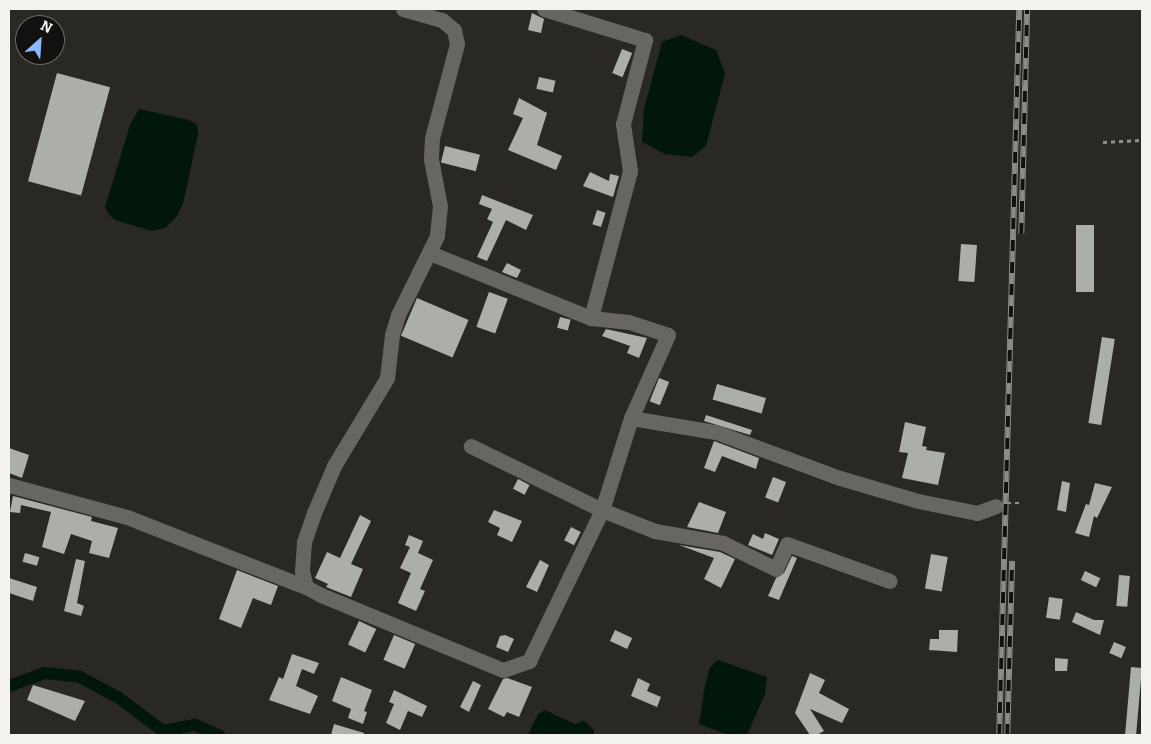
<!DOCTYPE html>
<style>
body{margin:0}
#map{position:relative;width:1151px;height:744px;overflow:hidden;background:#2a2823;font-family:Bitter,serif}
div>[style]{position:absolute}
.water>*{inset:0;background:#001709}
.canal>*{height:12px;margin:-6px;padding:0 6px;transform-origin:6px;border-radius:6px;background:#001709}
.building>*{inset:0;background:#acafa9;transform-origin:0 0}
.path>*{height:2.5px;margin-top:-1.25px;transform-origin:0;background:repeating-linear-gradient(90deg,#92908c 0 4px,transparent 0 8px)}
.minor>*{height:15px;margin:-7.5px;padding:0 7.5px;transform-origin:7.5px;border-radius:7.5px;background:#686660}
.rail>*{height:5.5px;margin-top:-2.75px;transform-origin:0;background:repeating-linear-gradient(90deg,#12110f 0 11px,#8d8b87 0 22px);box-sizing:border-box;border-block:1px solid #8d8b87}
span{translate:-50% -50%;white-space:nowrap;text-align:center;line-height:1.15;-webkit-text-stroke:5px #12110f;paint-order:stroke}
.frame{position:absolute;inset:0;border:10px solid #f4f3ef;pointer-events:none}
.north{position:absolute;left:15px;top:15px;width:50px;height:50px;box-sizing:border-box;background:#12110f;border:1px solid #6c6b69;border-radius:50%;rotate:26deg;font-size:14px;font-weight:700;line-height:20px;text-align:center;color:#f4f3ef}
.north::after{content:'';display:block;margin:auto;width:18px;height:22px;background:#8abafc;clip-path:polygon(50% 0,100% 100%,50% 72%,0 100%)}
</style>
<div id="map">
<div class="water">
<div style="clip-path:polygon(681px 35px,716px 50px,725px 73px,706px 146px,692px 157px,665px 154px,642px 142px,644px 109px,662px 42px)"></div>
<div style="clip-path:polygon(139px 109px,189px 120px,197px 125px,198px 134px,183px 204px,176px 218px,165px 228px,152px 231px,118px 221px,110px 216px,105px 207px,130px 125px)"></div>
<div style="clip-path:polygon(718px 660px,767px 677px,765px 694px,747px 735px,728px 735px,699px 724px,705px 685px,710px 667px)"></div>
<div style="clip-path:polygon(545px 710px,575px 724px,584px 721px,594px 730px,594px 735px,528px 735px,538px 714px)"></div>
</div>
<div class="canal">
<div style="left:9px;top:686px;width:37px;rotate:-20deg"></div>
<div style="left:44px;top:673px;width:36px;rotate:6deg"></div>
<div style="left:80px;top:677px;width:44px;rotate:28.3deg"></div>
<div style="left:119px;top:698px;width:55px;rotate:36.9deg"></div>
<div style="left:163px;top:731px;width:33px;rotate:-11deg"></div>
<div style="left:195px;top:725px;width:26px;rotate:23deg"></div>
</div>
<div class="building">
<div style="clip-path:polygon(532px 13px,544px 19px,541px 33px,528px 30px)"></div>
<div style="left:622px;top:49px;width:11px;height:26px;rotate:22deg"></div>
<div style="left:57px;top:73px;width:55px;height:112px;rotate:15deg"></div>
<div style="left:539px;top:77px;width:17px;height:12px;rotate:13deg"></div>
<div style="clip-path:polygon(519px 98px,547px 113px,537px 145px,562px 156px,556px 170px,508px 150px,523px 118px,513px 114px)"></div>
<div style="left:445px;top:146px;width:36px;height:17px;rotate:14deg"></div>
<div style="clip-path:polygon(590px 172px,609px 181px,610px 174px,619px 176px,613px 197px,583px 186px)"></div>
<div style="clip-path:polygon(482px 195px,533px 215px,526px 230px,506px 220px,487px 261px,477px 257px,493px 222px,487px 219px,492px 209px,479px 204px)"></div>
<div style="left:597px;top:210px;width:9px;height:15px;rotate:18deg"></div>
<div style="left:1076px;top:225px;width:18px;height:67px"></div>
<div style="left:961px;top:244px;width:16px;height:37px;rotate:4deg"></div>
<div style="clip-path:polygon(507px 263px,521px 270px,517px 278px,502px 272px)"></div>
<div style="left:489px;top:292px;width:20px;height:37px;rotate:20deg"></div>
<div style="left:417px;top:298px;width:56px;height:41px;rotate:23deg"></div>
<div style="left:560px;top:317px;width:11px;height:11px;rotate:15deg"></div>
<div style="clip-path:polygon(606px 329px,647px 338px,639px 358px,627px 353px,630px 346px,602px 336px)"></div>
<div style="left:1102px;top:337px;width:13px;height:87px;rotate:9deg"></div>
<div style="left:659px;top:378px;width:11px;height:25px;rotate:22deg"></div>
<div style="left:717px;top:384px;width:51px;height:16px;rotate:16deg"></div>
<div style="clip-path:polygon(706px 415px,752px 430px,750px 435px,704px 421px)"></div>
<div style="clip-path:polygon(905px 422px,926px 427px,922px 446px,927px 447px,926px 450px,945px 453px,938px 485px,902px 478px,908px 453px,899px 452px)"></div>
<div style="clip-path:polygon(714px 441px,759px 458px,756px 469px,722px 456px,715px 472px,704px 468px)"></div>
<div style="clip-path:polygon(9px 448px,29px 455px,22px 478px,9px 473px)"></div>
<div style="left:773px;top:477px;width:14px;height:22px;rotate:21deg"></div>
<div style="left:518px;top:479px;width:13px;height:11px;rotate:27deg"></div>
<div style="clip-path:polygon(1062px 481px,1070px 483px,1066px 512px,1057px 510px)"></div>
<div style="clip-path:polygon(1095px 483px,1112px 487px,1097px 518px,1094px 516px,1089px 537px,1075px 533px,1086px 504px,1089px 505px)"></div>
<div style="clip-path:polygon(13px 496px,92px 517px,91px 521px,118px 528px,109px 558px,89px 553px,92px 541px,71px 534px,64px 554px,42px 547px,51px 512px,21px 505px,20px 513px,10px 512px)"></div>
<div style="clip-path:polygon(699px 502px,726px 512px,718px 533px,687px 527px)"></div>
<div style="clip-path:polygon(494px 510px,522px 521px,512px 542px,497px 535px,500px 528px,488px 522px)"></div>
<div style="clip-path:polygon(360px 515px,371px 521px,351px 564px,363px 569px,351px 597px,326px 587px,328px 584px,315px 578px,327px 552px,340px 558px)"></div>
<div style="left:571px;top:527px;width:11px;height:15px;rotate:27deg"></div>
<div style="clip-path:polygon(765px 533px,779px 539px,772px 555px,748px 545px,753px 534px,763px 539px)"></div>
<div style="clip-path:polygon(409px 535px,423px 541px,418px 553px,433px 560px,420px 589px,425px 591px,416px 611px,398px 603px,411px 573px,400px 568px,410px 547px,405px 545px)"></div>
<div style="clip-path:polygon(679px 545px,720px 552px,735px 559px,721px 588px,704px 579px,714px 558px)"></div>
<div style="left:25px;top:553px;width:15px;height:9px;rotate:16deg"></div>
<div style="left:931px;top:554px;width:17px;height:35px;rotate:10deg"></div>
<div style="clip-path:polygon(792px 556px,797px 558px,779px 600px,768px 596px,776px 578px,784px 573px)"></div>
<div style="clip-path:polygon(76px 559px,85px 561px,77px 603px,84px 606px,81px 616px,64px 611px)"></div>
<div style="clip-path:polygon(540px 560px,549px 565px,537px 592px,526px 587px)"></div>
<div style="clip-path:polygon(237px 570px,278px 586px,271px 605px,253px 598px,241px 628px,219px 619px)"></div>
<div style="left:1085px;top:571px;width:17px;height:10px;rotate:25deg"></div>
<div style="left:1119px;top:575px;width:11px;height:31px;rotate:5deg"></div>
<div style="clip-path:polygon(9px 578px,37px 587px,33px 601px,9px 593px)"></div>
<div style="left:1049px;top:597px;width:14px;height:21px;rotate:8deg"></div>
<div style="clip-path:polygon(1076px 612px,1094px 620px,1104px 620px,1100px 635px,1072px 622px)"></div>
<div style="left:359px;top:621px;width:19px;height:26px;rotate:25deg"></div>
<div style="left:615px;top:630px;width:19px;height:12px;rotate:25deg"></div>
<div style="clip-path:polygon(939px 630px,958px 630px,957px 652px,929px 650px,930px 639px,939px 639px)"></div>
<div style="left:394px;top:635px;width:23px;height:27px;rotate:23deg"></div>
<div style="clip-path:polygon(505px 635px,514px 639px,508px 652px,496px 647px,500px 636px)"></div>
<div style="left:1114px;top:642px;width:13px;height:12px;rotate:23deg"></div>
<div style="clip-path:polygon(292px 654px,319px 663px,314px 674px,302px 669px,296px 686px,318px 696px,310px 714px,269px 700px,279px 677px,283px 679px)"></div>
<div style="clip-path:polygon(1055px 658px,1068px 659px,1067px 671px,1055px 671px)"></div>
<div style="left:1131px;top:667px;width:11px;height:68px;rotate:5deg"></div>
<div style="clip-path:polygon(810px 673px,825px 680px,819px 693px,849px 709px,842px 723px,810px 709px,824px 731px,817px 735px,810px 735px,795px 713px)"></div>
<div style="clip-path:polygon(341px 677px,372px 690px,364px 711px,367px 712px,363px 724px,348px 718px,351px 709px,332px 701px)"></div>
<div style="clip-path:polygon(507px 678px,532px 687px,519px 717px,507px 712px,504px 717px,488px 709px,503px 679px)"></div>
<div style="clip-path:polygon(638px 678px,650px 684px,647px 691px,661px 697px,657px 707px,631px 696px)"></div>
<div style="clip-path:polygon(473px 681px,481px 685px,469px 712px,460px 707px)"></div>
<div style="clip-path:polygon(33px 685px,85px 701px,75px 721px,27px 700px)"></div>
<div style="clip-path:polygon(394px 690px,427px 706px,422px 717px,408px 711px,400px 730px,386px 723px,394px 704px,389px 702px)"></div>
<div style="clip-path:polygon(334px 724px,364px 733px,364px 735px,331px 735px)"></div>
</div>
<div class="path">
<div style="left:1103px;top:142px;width:39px;rotate:-3deg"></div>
<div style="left:1007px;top:503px;width:13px"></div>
</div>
<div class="minor">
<div style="left:403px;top:9px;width:41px;rotate:15.8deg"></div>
<div style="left:442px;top:20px;width:16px;rotate:40deg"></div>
<div style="left:454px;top:30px;width:14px;rotate:78deg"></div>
<div style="left:457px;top:44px;width:97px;rotate:104.9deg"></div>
<div style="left:432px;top:138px;width:21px;rotate:93deg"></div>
<div style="left:431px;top:159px;width:48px;rotate:79.2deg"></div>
<div style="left:440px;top:206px;width:30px;rotate:96deg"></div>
<div style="left:437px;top:236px;width:88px;rotate:116.3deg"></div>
<div style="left:398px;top:315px;width:21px;rotate:107deg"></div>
<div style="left:392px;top:335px;width:43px;rotate:96.6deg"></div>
<div style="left:387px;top:378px;width:103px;rotate:121.1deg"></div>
<div style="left:334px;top:466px;width:51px;rotate:113.1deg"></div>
<div style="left:314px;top:513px;width:31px;rotate:109deg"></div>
<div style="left:304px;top:542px;width:29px;rotate:94deg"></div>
<div style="left:302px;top:571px;width:16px;rotate:76deg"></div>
<div style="left:306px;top:587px;width:17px;rotate:28deg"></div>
<div style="left:321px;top:595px;width:197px;rotate:22.4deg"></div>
<div style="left:503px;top:670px;width:28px;rotate:-19deg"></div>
<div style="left:529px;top:661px;width:168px;rotate:-64.2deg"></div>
<div style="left:602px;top:510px;width:146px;rotate:-154deg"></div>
<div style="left:544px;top:9px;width:106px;rotate:17.1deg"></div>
<div style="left:645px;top:40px;width:87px;rotate:104.7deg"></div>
<div style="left:623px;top:124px;width:48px;rotate:81.5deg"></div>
<div style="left:630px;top:171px;width:152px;rotate:104.9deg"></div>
<div style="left:591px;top:318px;width:38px;rotate:6deg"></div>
<div style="left:629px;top:322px;width:41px;rotate:18.4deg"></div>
<div style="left:668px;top:335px;width:91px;rotate:114deg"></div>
<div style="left:631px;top:418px;width:86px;rotate:9.4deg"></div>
<div style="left:716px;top:432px;width:132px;rotate:20.4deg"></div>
<div style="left:840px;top:478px;width:81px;rotate:16.4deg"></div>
<div style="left:918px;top:501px;width:60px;rotate:11.5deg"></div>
<div style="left:977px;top:513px;width:20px;rotate:-20deg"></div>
<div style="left:430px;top:253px;width:174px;rotate:22deg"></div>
<div style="left:631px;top:418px;width:96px;rotate:107.5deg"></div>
<div style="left:602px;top:510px;width:57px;rotate:21.6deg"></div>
<div style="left:655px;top:531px;width:69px;rotate:10deg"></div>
<div style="left:723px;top:543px;width:59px;rotate:26.1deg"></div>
<div style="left:776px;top:569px;width:27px;rotate:-66deg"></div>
<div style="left:787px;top:544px;width:109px;rotate:19.8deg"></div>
<div style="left:9px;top:485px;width:122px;rotate:15.2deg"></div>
<div style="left:127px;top:517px;width:192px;rotate:21.4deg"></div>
</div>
<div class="rail">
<div style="left:1021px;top:234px;width:225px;rotate:-88.5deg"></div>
<div style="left:999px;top:735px;width:726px;rotate:-88.42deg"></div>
<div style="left:1007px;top:735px;width:174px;rotate:-88.4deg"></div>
</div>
<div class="frame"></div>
<div class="north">N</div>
</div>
